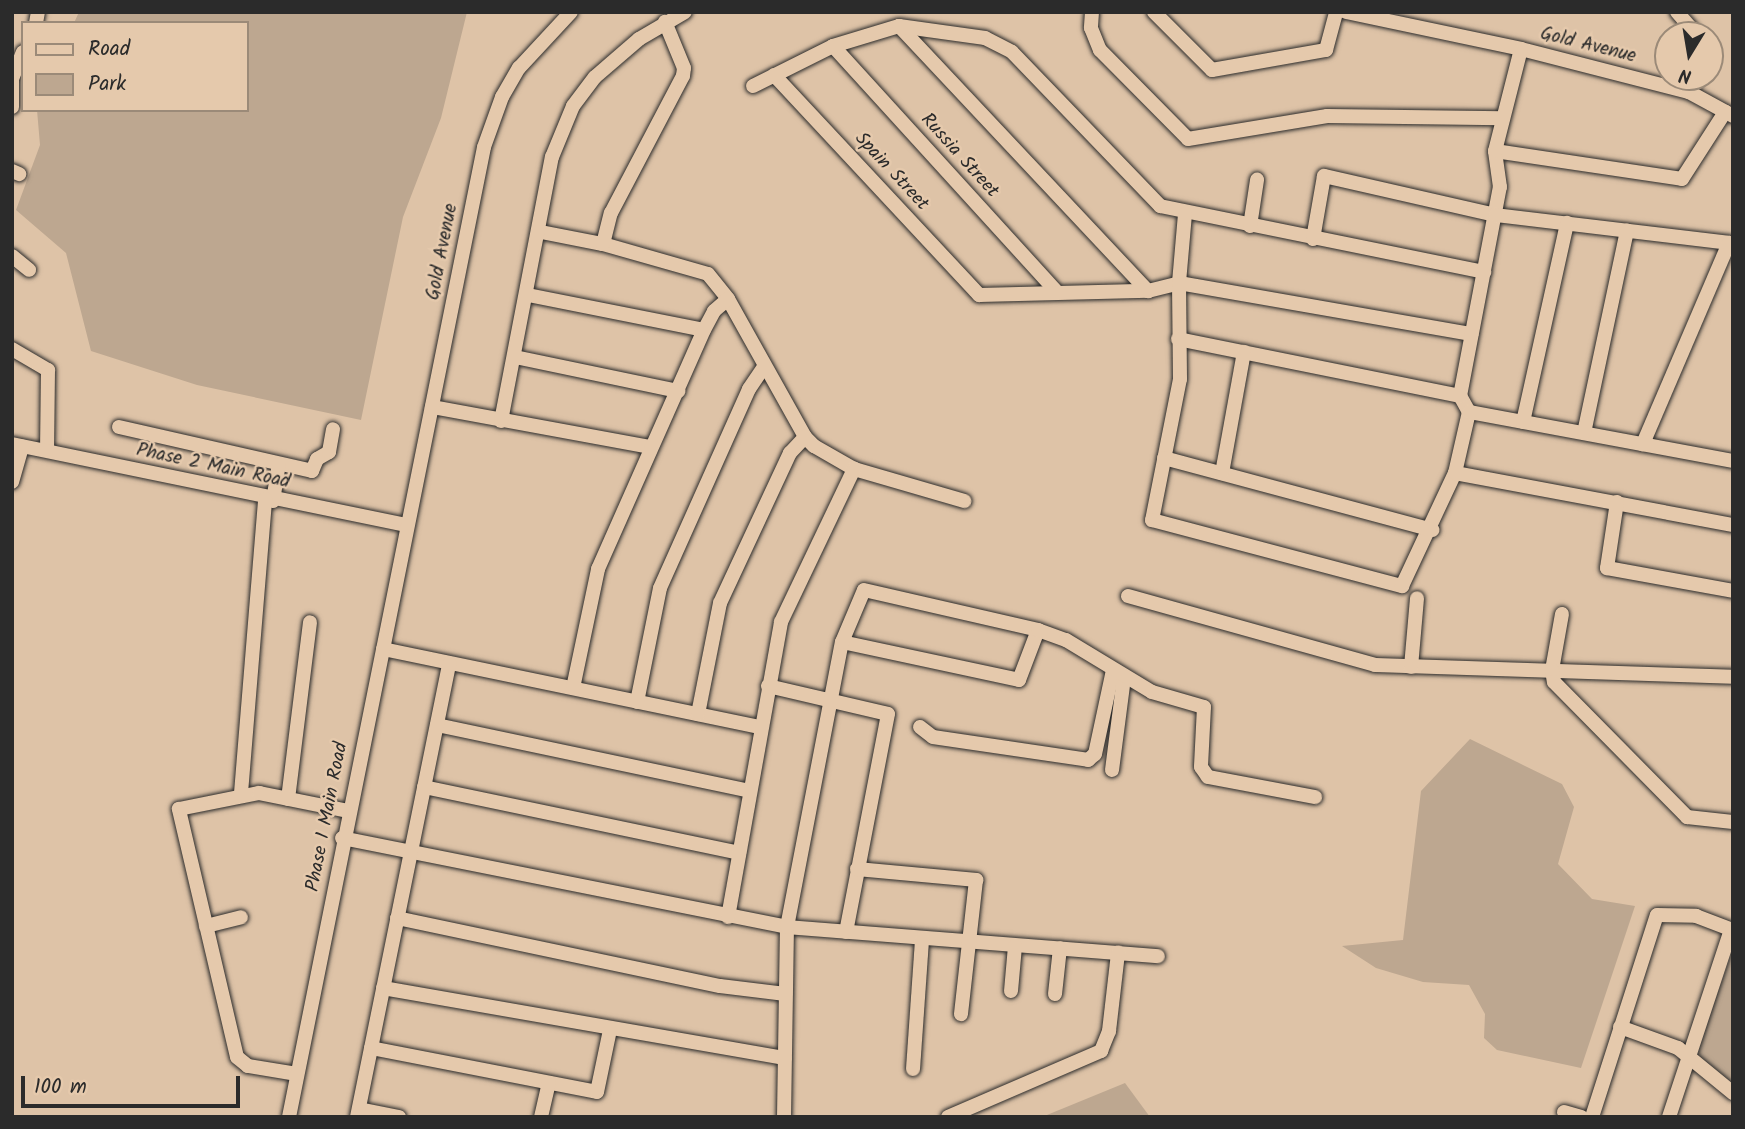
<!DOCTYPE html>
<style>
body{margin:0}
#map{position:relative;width:1745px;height:1129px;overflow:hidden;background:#dec3a7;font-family:Kalam,sans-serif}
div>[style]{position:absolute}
.green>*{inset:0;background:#bda790}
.roads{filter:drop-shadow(0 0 2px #2b2b2b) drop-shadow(0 0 2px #2b2b2b)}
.minor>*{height:14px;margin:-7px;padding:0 7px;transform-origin:7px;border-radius:7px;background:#e5c9ac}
span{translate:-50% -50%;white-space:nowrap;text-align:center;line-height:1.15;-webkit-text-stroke:5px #e5c9ac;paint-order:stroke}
.street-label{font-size:19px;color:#2b2b2b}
.frame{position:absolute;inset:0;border:14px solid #2b2b2b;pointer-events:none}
.legend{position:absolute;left:21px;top:21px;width:228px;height:91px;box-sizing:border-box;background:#e5c9ac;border:2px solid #9b8a78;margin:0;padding:9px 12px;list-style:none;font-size:21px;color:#2b2b2b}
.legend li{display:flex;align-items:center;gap:14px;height:35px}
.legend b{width:35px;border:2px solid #9b8a78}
.north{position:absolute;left:1654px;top:21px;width:70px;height:70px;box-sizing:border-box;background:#e5c9ac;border:2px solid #9b8a78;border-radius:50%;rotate:191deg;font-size:19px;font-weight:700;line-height:28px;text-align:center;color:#2b2b2b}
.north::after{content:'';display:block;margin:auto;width:24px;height:32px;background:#2b2b2b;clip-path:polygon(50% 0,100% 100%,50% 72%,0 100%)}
.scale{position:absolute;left:21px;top:1076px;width:219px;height:32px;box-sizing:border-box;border:4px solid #2b2b2b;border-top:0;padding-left:9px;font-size:21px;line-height:24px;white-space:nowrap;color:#2b2b2b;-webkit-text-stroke:5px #e5c9ac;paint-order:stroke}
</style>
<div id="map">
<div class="green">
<div style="clip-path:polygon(79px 12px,467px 12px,441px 118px,403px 217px,361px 420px,197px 385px,91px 351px,66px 253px,16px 210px,40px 145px,37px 110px,247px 110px,247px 23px,74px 23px)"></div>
<div style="clip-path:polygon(1470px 739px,1562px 784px,1574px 807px,1558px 864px,1592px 899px,1635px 906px,1581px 1068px,1497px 1050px,1484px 1038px,1485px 1014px,1469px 985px,1423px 982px,1376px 968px,1342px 946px,1403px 940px,1421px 791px)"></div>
<div style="clip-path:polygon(1733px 950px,1733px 1084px,1701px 1058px,1698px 1049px)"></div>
<div style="clip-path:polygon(1125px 1083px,1150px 1117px,1042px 1117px)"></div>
</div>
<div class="roads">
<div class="minor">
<div style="left:1092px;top:12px;width:16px;rotate:94deg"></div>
<div style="left:1091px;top:28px;width:24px;rotate:68deg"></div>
<div style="left:1100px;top:50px;width:125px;rotate:45.3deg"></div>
<div style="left:1188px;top:139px;width:141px;rotate:-9.4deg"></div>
<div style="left:1327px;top:116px;width:176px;rotate:0.7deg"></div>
<div style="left:1154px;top:12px;width:82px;rotate:45deg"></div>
<div style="left:1212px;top:70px;width:116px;rotate:-10deg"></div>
<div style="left:1326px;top:50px;width:39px;rotate:-75deg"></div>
<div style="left:1346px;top:12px;width:179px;rotate:11.9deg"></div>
<div style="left:1521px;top:49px;width:173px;rotate:14.4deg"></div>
<div style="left:1689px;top:92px;width:50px;rotate:28.6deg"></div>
<div style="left:1677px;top:12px;width:30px;rotate:49deg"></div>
<div style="left:36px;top:23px;width:11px;rotate:-80deg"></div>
<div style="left:899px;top:26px;width:364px;rotate:46.8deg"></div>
<div style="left:833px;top:46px;width:333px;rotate:47.7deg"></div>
<div style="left:1710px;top:50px;width:5px;rotate:90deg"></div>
<div style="left:774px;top:75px;width:301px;rotate:47deg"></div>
<div style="left:979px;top:295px;width:169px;rotate:-1.4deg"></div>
<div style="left:1148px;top:291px;width:32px;rotate:-14deg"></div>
<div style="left:1179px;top:283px;width:297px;rotate:9.9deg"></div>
<div style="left:12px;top:79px;width:29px;rotate:-68deg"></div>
<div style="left:12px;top:80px;width:27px;rotate:90deg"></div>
<div style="left:753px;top:86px;width:89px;rotate:-26.6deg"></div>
<div style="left:833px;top:46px;width:69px;rotate:-16.9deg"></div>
<div style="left:899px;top:26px;width:87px;rotate:7.9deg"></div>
<div style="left:985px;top:38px;width:30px;rotate:27deg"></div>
<div style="left:1012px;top:52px;width:214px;rotate:46.1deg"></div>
<div style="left:1160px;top:206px;width:331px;rotate:11.5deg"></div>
<div style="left:1689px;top:92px;width:17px;rotate:-59deg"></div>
<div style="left:1495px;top:151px;width:189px;rotate:8.5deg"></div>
<div style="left:1682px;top:179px;width:80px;rotate:-57.3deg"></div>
<div style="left:12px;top:171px;width:8px;rotate:23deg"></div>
<div style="left:1185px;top:214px;width:69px;rotate:95deg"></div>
<div style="left:1179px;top:283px;width:96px;rotate:89.4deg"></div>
<div style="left:1180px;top:379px;width:144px;rotate:101.2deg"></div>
<div style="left:1152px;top:520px;width:259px;rotate:14.8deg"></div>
<div style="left:1402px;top:586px;width:125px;rotate:-64.9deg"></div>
<div style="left:1455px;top:473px;width:63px;rotate:-77.1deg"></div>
<div style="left:1469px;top:412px;width:18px;rotate:-119deg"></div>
<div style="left:1460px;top:396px;width:213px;rotate:-79.2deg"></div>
<div style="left:1500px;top:187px;width:36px;rotate:-98deg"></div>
<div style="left:1495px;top:151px;width:105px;rotate:-75.7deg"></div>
<div style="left:1250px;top:226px;width:47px;rotate:-81.3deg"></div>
<div style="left:541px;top:232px;width:63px;rotate:11deg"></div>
<div style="left:603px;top:244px;width:109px;rotate:15.9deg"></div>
<div style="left:708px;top:274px;width:32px;rotate:51deg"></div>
<div style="left:728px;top:299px;width:158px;rotate:60.8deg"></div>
<div style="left:805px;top:437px;width:13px;rotate:45deg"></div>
<div style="left:814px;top:446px;width:46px;rotate:29.9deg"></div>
<div style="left:854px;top:469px;width:115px;rotate:16.2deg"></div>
<div style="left:1313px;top:239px;width:64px;rotate:-80.1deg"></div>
<div style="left:1324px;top:176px;width:175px;rotate:12.8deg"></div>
<div style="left:1495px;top:215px;width:236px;rotate:6.8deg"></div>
<div style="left:1729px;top:243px;width:219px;rotate:113.2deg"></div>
<div style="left:603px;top:244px;width:32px;rotate:-76deg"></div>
<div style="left:611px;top:213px;width:155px;rotate:-62.3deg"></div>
<div style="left:683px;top:76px;width:8px;rotate:-83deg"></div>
<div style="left:684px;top:68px;width:50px;rotate:-112.4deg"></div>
<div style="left:12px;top:256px;width:22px;rotate:39deg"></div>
<div style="left:528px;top:295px;width:179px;rotate:11.2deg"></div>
<div style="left:1178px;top:339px;width:288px;rotate:11.4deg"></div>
<div style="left:12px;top:349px;width:42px;rotate:30.3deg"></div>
<div style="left:48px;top:370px;width:80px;rotate:90.7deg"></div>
<div style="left:515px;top:357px;width:167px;rotate:11.8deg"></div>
<div style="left:432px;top:407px;width:221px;rotate:10.4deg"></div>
<div style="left:1469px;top:412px;width:269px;rotate:10.5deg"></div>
<div style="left:501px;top:421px;width:269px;rotate:-79.1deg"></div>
<div style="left:552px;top:157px;width:55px;rotate:-67.6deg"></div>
<div style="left:573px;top:106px;width:36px;rotate:-53deg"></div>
<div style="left:595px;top:77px;width:58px;rotate:-40.8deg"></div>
<div style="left:639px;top:39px;width:53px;rotate:-30.4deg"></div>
<div style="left:1523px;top:422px;width:204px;rotate:-77.5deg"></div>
<div style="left:119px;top:427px;width:198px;rotate:12.8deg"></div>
<div style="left:312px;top:471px;width:13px;rotate:-67deg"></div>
<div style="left:317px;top:459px;width:14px;rotate:-30deg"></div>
<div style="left:329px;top:452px;width:23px;rotate:-80deg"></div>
<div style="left:1584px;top:433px;width:207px;rotate:-78deg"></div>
<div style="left:12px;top:444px;width:403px;rotate:11.6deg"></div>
<div style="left:1164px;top:458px;width:278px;rotate:15deg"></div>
<div style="left:1222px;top:473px;width:123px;rotate:-79.7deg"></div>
<div style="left:1455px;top:473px;width:283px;rotate:10.6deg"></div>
<div style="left:12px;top:482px;width:37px;rotate:-74deg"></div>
<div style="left:273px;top:501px;width:37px;rotate:-81deg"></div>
<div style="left:1617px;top:502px;width:67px;rotate:98.6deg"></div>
<div style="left:1607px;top:568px;width:128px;rotate:10.3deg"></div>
<div style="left:1128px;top:596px;width:256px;rotate:15.6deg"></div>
<div style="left:1375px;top:665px;width:358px;rotate:1.9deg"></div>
<div style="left:1562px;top:614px;width:57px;rotate:100.1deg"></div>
<div style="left:1552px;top:670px;width:12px;rotate:81deg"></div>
<div style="left:1554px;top:682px;width:190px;rotate:45.4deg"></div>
<div style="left:1687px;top:817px;width:46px;rotate:6.2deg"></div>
<div style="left:842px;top:642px;width:181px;rotate:12.1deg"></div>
<div style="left:1019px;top:680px;width:53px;rotate:-69.2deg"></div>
<div style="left:383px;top:649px;width:385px;rotate:11.7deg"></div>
<div style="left:1411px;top:667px;width:69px;rotate:-85deg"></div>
<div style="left:768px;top:686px;width:123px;rotate:13.1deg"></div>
<div style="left:888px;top:714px;width:222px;rotate:100.9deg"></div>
<div style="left:573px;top:688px;width:122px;rotate:-78.1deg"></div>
<div style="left:598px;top:569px;width:261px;rotate:-66.1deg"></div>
<div style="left:704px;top:330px;width:21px;rotate:-62deg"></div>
<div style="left:714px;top:311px;width:18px;rotate:-41deg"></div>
<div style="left:637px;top:702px;width:116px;rotate:-78.6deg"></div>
<div style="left:660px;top:588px;width:218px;rotate:-65.9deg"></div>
<div style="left:749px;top:389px;width:27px;rotate:-56deg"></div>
<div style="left:698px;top:714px;width:113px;rotate:-78.8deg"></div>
<div style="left:720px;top:603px;width:166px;rotate:-65deg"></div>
<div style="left:790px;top:453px;width:22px;rotate:-47deg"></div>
<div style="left:437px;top:725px;width:320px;rotate:11.9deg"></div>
<div style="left:920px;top:727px;width:16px;rotate:38deg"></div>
<div style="left:933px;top:737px;width:157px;rotate:8.4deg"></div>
<div style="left:1088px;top:760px;width:9px;rotate:-41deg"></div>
<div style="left:1095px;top:754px;width:86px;rotate:-77.9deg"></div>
<div style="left:1112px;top:770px;width:94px;rotate:-82.6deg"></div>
<div style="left:424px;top:787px;width:322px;rotate:11.8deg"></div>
<div style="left:241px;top:793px;width:295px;rotate:-85.3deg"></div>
<div style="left:288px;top:799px;width:178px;rotate:-82.9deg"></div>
<div style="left:342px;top:838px;width:454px;rotate:11.3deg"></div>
<div style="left:787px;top:927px;width:372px;rotate:4.5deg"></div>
<div style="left:857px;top:869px;width:120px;rotate:5.3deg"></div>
<div style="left:976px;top:880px;width:135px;rotate:96.4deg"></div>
<div style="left:728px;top:917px;width:300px;rotate:-79.8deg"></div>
<div style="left:781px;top:622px;width:170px;rotate:-64.5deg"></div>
<div style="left:397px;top:918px;width:330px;rotate:11.9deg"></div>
<div style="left:720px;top:986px;width:66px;rotate:6.9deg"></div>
<div style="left:206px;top:926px;width:36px;rotate:-14deg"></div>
<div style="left:383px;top:988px;width:408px;rotate:9.9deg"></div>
<div style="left:1011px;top:991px;width:45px;rotate:-84.9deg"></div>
<div style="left:1055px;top:994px;width:46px;rotate:-83.8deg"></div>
<div style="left:1620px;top:1027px;width:62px;rotate:19.9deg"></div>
<div style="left:1678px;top:1048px;width:71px;rotate:39.3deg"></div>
<div style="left:371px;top:1048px;width:230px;rotate:11deg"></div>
<div style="left:597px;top:1092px;width:63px;rotate:-78.2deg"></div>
<div style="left:913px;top:1069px;width:130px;rotate:-86deg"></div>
<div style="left:297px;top:1074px;width:50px;rotate:-170.7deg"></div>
<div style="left:248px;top:1066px;width:14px;rotate:-141deg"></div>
<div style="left:237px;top:1057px;width:255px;rotate:-103.2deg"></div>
<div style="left:179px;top:809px;width:82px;rotate:-11.3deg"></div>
<div style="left:259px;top:793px;width:91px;rotate:11.4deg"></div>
<div style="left:359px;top:1109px;width:41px;rotate:11.3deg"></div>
<div style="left:1564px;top:1112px;width:18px;rotate:16deg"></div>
<div style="left:289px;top:1117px;width:989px;rotate:-78.63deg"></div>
<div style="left:484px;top:147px;width:53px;rotate:-70.2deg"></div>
<div style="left:502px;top:97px;width:34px;rotate:-60deg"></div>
<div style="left:519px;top:68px;width:76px;rotate:-47.1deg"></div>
<div style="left:357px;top:1117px;width:463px;rotate:-78.5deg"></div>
<div style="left:541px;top:1117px;width:35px;rotate:-77deg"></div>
<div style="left:784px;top:1117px;width:190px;rotate:-89.1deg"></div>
<div style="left:787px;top:927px;width:290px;rotate:-79.1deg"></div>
<div style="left:842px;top:642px;width:56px;rotate:-67.1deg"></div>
<div style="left:864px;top:590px;width:179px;rotate:12.9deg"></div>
<div style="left:1038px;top:630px;width:30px;rotate:20deg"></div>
<div style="left:1066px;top:640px;width:100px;rotate:31.2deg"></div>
<div style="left:1152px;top:692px;width:54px;rotate:16.1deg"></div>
<div style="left:1204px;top:707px;width:60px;rotate:92.9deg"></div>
<div style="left:1201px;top:767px;width:12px;rotate:55deg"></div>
<div style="left:1208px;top:777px;width:109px;rotate:10.6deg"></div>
<div style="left:948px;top:1117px;width:167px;rotate:-23.3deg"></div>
<div style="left:1101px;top:1051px;width:22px;rotate:-68deg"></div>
<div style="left:1109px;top:1031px;width:79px;rotate:-83.4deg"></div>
<div style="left:1592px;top:1117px;width:212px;rotate:-72.2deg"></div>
<div style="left:1657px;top:915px;width:39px;rotate:1deg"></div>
<div style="left:1696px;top:916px;width:40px;rotate:21deg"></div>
<div style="left:1669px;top:1117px;width:197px;rotate:-71.7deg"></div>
</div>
</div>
<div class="street-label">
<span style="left:1588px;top:46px;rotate:14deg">Gold Avenue</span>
<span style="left:959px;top:156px;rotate:48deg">Russia Street</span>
<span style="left:891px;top:172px;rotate:47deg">Spain Street</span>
<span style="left:443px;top:252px;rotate:-79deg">Gold Avenue</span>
<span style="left:213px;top:467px;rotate:12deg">Phase 2 Main Road</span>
<span style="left:328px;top:817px;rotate:-79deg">Phase 1 Main Road</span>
</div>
<div class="frame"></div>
<ul class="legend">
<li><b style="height:9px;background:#e5c9ac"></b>Road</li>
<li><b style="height:19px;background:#bda790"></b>Park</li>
</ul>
<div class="north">N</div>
<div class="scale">100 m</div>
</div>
